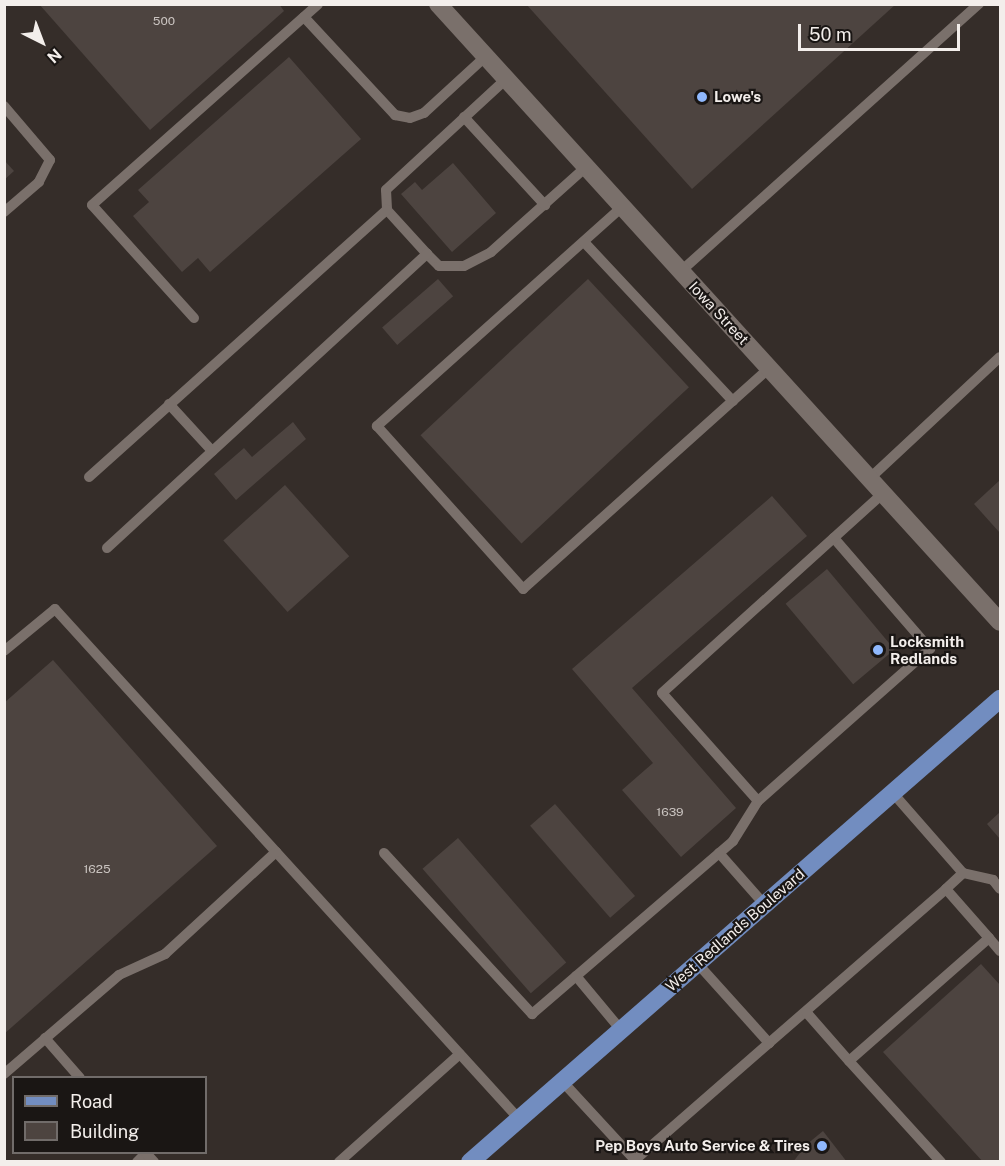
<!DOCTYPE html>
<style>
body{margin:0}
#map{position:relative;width:1005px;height:1166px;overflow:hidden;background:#352d29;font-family:"Public Sans",sans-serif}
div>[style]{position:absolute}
.building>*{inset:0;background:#4d4440;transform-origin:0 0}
.service>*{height:10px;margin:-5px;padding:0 5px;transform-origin:5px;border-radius:5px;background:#7a706b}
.minor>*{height:18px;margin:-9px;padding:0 9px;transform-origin:9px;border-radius:9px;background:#7a706b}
.primary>*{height:18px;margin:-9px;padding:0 9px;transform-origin:9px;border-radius:9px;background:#728dc0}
.dots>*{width:16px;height:16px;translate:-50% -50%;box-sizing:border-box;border:3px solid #1a1614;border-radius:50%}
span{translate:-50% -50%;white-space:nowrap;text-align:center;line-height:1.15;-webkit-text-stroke:4.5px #1a1614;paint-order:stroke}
.number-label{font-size:12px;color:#cac4c0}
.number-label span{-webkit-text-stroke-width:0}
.poi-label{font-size:15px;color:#f3eeeb;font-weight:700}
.left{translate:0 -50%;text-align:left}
.right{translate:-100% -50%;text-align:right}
.street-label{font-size:15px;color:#f3eeeb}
.frame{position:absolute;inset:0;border:6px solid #f3eeeb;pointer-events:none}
.legend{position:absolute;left:12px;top:1076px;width:195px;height:78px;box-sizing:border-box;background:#1a1614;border:2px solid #716c6a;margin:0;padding:8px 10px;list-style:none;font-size:18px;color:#f3eeeb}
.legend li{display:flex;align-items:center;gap:12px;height:30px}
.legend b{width:30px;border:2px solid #716c6a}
.north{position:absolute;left:12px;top:12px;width:60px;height:60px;-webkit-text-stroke:4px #1a1614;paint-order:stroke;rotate:138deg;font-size:16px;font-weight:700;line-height:24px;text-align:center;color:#f3eeeb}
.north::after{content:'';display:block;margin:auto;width:21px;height:27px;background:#f3eeeb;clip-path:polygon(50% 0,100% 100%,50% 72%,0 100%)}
.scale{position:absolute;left:798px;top:24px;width:162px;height:27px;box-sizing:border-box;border:3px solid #f3eeeb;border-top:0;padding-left:8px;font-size:18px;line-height:21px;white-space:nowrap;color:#f3eeeb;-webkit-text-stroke:4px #1a1614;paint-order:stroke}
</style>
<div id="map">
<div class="building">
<div style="clip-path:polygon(39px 4px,279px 4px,284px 11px,150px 130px)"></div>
<div style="clip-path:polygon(526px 4px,896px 4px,692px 189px)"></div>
<div style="clip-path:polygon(289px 57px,361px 139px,210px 272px,198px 258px,182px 272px,133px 216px,149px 202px,138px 190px)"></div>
<div style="clip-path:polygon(4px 160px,14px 171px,4px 180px)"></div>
<div style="clip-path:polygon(453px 163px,496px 213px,452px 252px,401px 194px,415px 182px,422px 190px)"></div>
<div style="left:438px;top:279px;width:23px;height:74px;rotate:49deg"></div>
<div style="left:588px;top:279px;width:148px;height:229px;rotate:47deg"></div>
<div style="clip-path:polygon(293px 422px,306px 439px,236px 500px,214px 474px,244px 448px,252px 457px)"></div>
<div style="clip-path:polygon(1000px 480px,1000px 533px,974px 504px)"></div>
<div style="left:285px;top:485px;width:96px;height:83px;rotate:48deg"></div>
<div style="clip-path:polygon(772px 496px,807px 536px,632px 688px,736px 808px,681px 857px,622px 790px,653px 763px,572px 669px)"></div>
<div style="left:827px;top:569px;width:105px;height:54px;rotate:50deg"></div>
<div style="clip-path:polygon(53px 660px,217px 846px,4px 1034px,4px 703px)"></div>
<div style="left:555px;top:804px;width:122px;height:33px;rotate:49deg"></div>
<div style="clip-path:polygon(1000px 812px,1000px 839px,987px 824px)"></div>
<div style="left:458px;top:838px;width:165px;height:47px;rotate:49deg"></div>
<div style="clip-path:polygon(981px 964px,1000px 985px,1000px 1162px,983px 1162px,883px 1052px)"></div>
<div style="clip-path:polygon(823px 1131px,847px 1162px,793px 1162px,806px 1145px)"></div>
</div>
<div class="service">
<div style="left:304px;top:17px;width:134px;rotate:47.1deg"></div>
<div style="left:395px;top:115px;width:15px;rotate:11deg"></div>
<div style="left:410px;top:118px;width:15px;rotate:-20deg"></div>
<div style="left:424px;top:113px;width:83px;rotate:-42.6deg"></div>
<div style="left:505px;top:80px;width:162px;rotate:137.3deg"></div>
<div style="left:386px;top:190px;width:20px;rotate:87deg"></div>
<div style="left:387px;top:210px;width:59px;rotate:47.7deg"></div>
<div style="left:427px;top:254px;width:17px;rotate:45deg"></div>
<div style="left:439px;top:266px;width:25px"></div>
<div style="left:464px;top:266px;width:30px;rotate:-27deg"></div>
<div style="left:491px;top:252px;width:127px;rotate:-41.8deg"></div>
<div style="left:4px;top:106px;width:71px;rotate:49.6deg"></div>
<div style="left:50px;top:160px;width:25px;rotate:117deg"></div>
<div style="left:39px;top:182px;width:46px;rotate:139.4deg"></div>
<div style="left:464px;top:117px;width:120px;rotate:47.4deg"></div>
<div style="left:622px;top:207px;width:329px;rotate:138.2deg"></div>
<div style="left:377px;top:426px;width:219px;rotate:48.1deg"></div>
<div style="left:523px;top:589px;width:331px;rotate:-41.9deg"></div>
<div style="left:584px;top:242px;width:218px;rotate:46.9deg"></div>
<div style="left:680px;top:272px;width:402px;rotate:-41.9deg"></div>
<div style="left:194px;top:318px;width:152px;rotate:-132.1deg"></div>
<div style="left:92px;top:205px;width:302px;rotate:-41.6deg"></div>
<div style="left:169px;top:404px;width:64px;rotate:47.5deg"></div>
<div style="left:89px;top:477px;width:400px;rotate:-41.9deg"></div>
<div style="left:868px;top:480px;width:180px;rotate:-43deg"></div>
<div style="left:107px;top:548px;width:435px;rotate:-42.6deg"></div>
<div style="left:4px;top:651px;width:66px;rotate:-39.5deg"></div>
<div style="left:55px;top:609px;width:689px;rotate:47.7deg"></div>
<div style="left:892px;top:792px;width:108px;rotate:48.8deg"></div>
<div style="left:963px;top:873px;width:23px;rotate:137deg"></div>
<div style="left:758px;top:801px;width:230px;rotate:-41.5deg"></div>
<div style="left:930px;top:649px;width:147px;rotate:-130.9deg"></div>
<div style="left:384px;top:853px;width:219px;rotate:47.4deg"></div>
<div style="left:532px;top:1014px;width:265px;rotate:-40.7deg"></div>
<div style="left:733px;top:841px;width:47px;rotate:-58deg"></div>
<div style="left:758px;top:801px;width:144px;rotate:-131.6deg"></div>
<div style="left:662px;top:693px;width:295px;rotate:-42.1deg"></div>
<div style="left:719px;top:853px;width:68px;rotate:48.6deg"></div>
<div style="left:963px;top:873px;width:31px;rotate:13deg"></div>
<div style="left:993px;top:880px;width:11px;rotate:52deg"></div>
<div style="left:989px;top:938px;width:17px;rotate:50deg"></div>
<div style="left:697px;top:963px;width:108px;rotate:48deg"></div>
<div style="left:769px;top:1043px;width:235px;rotate:-41deg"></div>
<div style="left:946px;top:889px;width:65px;rotate:48.7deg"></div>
<div style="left:989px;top:938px;width:186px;rotate:138.7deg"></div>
<div style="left:849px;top:1061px;width:64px;rotate:-131.2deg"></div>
<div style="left:576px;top:976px;width:70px;rotate:50.2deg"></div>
<div style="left:45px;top:1038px;width:53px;rotate:48.8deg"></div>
<div style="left:849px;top:1061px;width:137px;rotate:47.7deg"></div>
<div style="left:4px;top:1074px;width:152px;rotate:-40.7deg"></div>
<div style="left:119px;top:975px;width:51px;rotate:-24.5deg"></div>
<div style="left:165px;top:954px;width:151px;rotate:-42.6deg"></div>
<div style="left:562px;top:1081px;width:108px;rotate:47.3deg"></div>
<div style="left:635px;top:1160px;width:178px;rotate:-41.1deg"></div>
<div style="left:137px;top:1162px;width:13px;rotate:-45deg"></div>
<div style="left:146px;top:1153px;width:12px;rotate:48deg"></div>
<div style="left:339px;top:1162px;width:162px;rotate:-41.8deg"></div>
</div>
<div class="minor">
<div style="left:438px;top:4px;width:835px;rotate:47.72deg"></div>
</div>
<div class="primary">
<div style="left:470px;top:1162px;width:704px;rotate:-41.14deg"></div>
</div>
<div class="dots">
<div style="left:702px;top:97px;background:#8fb8fd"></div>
<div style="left:878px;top:650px;background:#8fb8fd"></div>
<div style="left:822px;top:1146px;background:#8fb8fd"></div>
</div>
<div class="number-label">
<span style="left:164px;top:22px">500</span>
<span style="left:670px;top:813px">1639</span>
<span style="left:97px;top:870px">1625</span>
</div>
<div class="poi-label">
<span class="left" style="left:714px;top:97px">Lowe's</span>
<span class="left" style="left:890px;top:650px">Locksmith<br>Redlands</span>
<span class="right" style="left:810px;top:1146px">Pep Boys Auto Service &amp; Tires</span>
</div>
<div class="street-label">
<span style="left:719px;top:313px;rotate:47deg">Iowa Street</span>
<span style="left:735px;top:930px;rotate:-41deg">West Redlands Boulevard</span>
</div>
<div class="frame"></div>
<ul class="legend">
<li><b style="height:8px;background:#728dc0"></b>Road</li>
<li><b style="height:16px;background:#4d4440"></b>Building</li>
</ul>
<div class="north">N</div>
<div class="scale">50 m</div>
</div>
